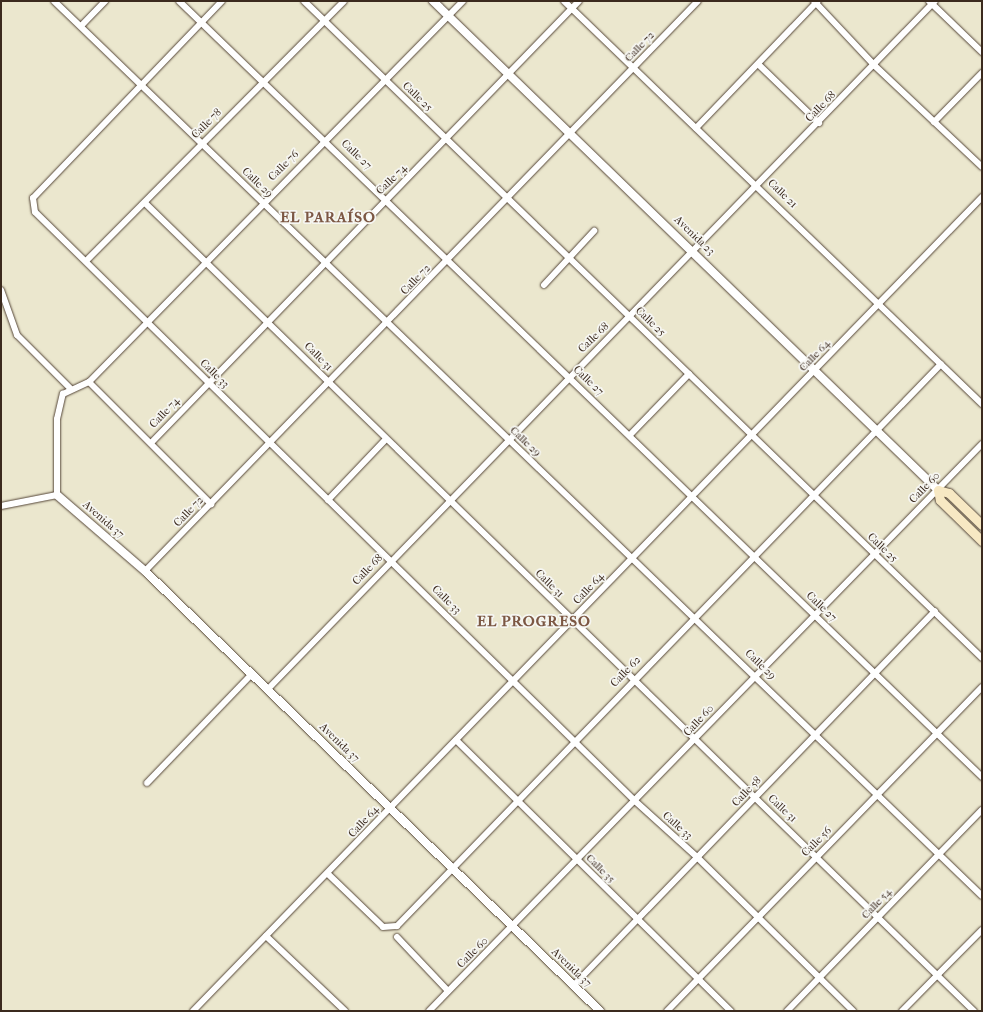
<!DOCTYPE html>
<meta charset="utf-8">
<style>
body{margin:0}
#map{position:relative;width:983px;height:1012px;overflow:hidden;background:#ebe7ce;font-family:"IM FELL French Canon",serif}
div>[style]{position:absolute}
.roads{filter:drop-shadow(0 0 1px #554638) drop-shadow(0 0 1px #554638)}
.minor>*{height:6px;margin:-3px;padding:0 3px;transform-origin:3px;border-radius:3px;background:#fff}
.tertiary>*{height:8px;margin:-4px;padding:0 4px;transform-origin:4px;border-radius:4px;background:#fff}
.secondary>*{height:9px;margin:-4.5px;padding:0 4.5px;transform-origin:4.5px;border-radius:4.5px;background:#f7e8c3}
span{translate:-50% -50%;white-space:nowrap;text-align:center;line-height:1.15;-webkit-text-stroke:3.5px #f6f6f2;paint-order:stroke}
.street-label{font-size:11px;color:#3b2a1e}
.district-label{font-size:15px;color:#7c5743;font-weight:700;letter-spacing:1px}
.frame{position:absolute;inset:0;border:2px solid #3b2a1e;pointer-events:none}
</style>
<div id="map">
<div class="roads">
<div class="minor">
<div style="left:54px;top:1px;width:1289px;rotate:43.96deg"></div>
<div style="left:179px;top:1px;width:1117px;rotate:44.02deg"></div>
<div style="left:222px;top:1px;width:273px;rotate:133.8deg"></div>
<div style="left:33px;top:198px;width:14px;rotate:82deg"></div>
<div style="left:35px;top:212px;width:841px;rotate:44.47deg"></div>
<div style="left:635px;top:801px;width:85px;rotate:42.1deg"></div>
<div style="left:698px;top:858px;width:218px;rotate:44.6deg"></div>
<div style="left:304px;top:1px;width:944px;rotate:44.1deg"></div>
<div style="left:564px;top:1px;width:581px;rotate:43.95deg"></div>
<div style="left:814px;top:1px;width:89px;rotate:46.8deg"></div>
<div style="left:875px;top:66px;width:147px;rotate:43.3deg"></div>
<div style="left:929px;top:1px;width:74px;rotate:43.9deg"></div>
<div style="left:81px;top:26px;width:35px;rotate:-46deg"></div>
<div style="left:758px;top:64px;width:85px;rotate:44deg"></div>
<div style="left:934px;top:122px;width:69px;rotate:-45.6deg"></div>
<div style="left:696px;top:128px;width:176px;rotate:-46.2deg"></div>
<div style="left:145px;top:203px;width:1158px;rotate:44.27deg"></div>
<div style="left:86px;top:261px;width:366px;rotate:-45.2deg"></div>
<div style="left:544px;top:285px;width:74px;rotate:-47.2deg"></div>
<div style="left:1px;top:290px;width:48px;rotate:70.4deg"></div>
<div style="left:17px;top:335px;width:75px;rotate:45deg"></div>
<div style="left:89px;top:382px;width:173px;rotate:45deg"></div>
<div style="left:630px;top:435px;width:85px;rotate:-46deg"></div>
<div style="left:151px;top:443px;width:615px;rotate:-45.92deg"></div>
<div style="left:328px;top:500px;width:84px;rotate:-46.4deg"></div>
<div style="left:1px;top:506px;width:57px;rotate:-11.1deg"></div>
<div style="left:57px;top:495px;width:76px;rotate:-90deg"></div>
<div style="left:57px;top:419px;width:26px;rotate:-77deg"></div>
<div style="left:63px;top:394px;width:29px;rotate:-25deg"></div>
<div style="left:89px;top:382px;width:534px;rotate:-45.53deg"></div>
<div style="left:145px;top:571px;width:794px;rotate:-45.87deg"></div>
<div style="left:268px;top:689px;width:958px;rotate:-45.89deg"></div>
<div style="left:456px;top:740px;width:386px;rotate:44.6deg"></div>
<div style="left:147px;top:783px;width:151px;rotate:-46.1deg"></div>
<div style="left:328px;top:874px;width:76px;rotate:43.9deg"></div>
<div style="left:383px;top:927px;width:14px;rotate:-4deg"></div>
<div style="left:397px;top:926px;width:782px;rotate:-45.93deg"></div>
<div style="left:266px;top:936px;width:109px;rotate:43.5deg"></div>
<div style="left:397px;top:937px;width:74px;rotate:46.6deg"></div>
<div style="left:573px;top:986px;width:521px;rotate:-46.01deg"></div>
<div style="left:193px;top:1011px;width:1134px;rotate:-45.89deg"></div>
<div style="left:429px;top:1011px;width:792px;rotate:-45.72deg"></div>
<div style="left:667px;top:1011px;width:452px;rotate:-45.8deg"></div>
<div style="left:787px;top:1011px;width:280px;rotate:-45.9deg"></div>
<div style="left:902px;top:1011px;width:114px;rotate:-45.4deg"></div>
</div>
<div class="tertiary">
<div style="left:433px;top:1px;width:703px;rotate:44.08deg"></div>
<div style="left:57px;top:495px;width:116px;rotate:40.8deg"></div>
<div style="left:145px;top:571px;width:633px;rotate:44.04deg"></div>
</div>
<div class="secondary">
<div style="left:982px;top:525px;width:46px;rotate:-135.9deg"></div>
<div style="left:949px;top:493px;width:11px;rotate:-165deg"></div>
<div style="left:938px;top:490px;width:10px;rotate:79deg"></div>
<div style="left:940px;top:500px;width:59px;rotate:44.3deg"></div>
</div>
</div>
<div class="street-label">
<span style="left:640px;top:47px;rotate:-46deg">Calle 72</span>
<span style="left:417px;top:97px;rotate:44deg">Calle 25</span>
<span style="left:821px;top:107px;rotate:-46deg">Calle 68</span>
<span style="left:207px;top:124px;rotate:-45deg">Calle 78</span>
<span style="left:356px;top:155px;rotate:44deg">Calle 27</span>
<span style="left:284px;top:166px;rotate:-45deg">Calle 76</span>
<span style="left:392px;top:180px;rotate:-44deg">Calle 74</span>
<span style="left:257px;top:183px;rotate:44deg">Calle 29</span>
<span style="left:782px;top:194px;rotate:44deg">Calle 21</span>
<span style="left:694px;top:236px;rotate:44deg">Avenida 23</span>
<span style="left:416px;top:280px;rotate:-46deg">Calle 72</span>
<span style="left:650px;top:322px;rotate:44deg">Calle 25</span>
<span style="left:594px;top:338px;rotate:-44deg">Calle 68</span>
<span style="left:815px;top:356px;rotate:-46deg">Calle 64</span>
<span style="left:318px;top:357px;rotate:45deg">Calle 31</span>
<span style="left:214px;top:374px;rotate:45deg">Calle 33</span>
<span style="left:588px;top:381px;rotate:44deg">Calle 27</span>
<span style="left:165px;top:413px;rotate:-46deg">Calle 74</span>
<span style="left:525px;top:442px;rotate:44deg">Calle 29</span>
<span style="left:925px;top:488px;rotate:-46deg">Calle 60</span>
<span style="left:189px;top:512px;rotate:-46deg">Calle 72</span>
<span style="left:103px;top:520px;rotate:41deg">Avenida 37</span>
<span style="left:882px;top:548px;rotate:44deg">Calle 25</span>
<span style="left:368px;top:570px;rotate:-46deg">Calle 68</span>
<span style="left:549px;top:584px;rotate:44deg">Calle 31</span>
<span style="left:589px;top:589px;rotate:-46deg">Calle 64</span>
<span style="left:446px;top:600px;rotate:45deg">Calle 33</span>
<span style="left:821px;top:607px;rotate:44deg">Calle 27</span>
<span style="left:760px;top:665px;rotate:44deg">Calle 29</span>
<span style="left:626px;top:672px;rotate:-46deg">Calle 62</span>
<span style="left:699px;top:721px;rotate:-47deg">Calle 60</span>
<span style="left:339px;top:743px;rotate:44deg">Avenida 37</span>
<span style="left:747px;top:792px;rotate:-46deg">Calle 58</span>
<span style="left:782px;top:809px;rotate:43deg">Calle 31</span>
<span style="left:364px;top:822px;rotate:-47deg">Calle 64</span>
<span style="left:677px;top:826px;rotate:42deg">Calle 33</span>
<span style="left:817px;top:842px;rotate:-45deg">Calle 56</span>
<span style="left:600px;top:869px;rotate:45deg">Calle 35</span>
<span style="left:877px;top:904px;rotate:-46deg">Calle 54</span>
<span style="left:473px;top:953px;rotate:-45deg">Calle 60</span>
<span style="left:571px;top:968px;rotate:44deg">Avenida 37</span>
</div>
<div class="district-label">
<span style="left:328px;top:218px">EL PARAÍSO</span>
<span style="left:534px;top:622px">EL PROGRESO</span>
</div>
<div class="frame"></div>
</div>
